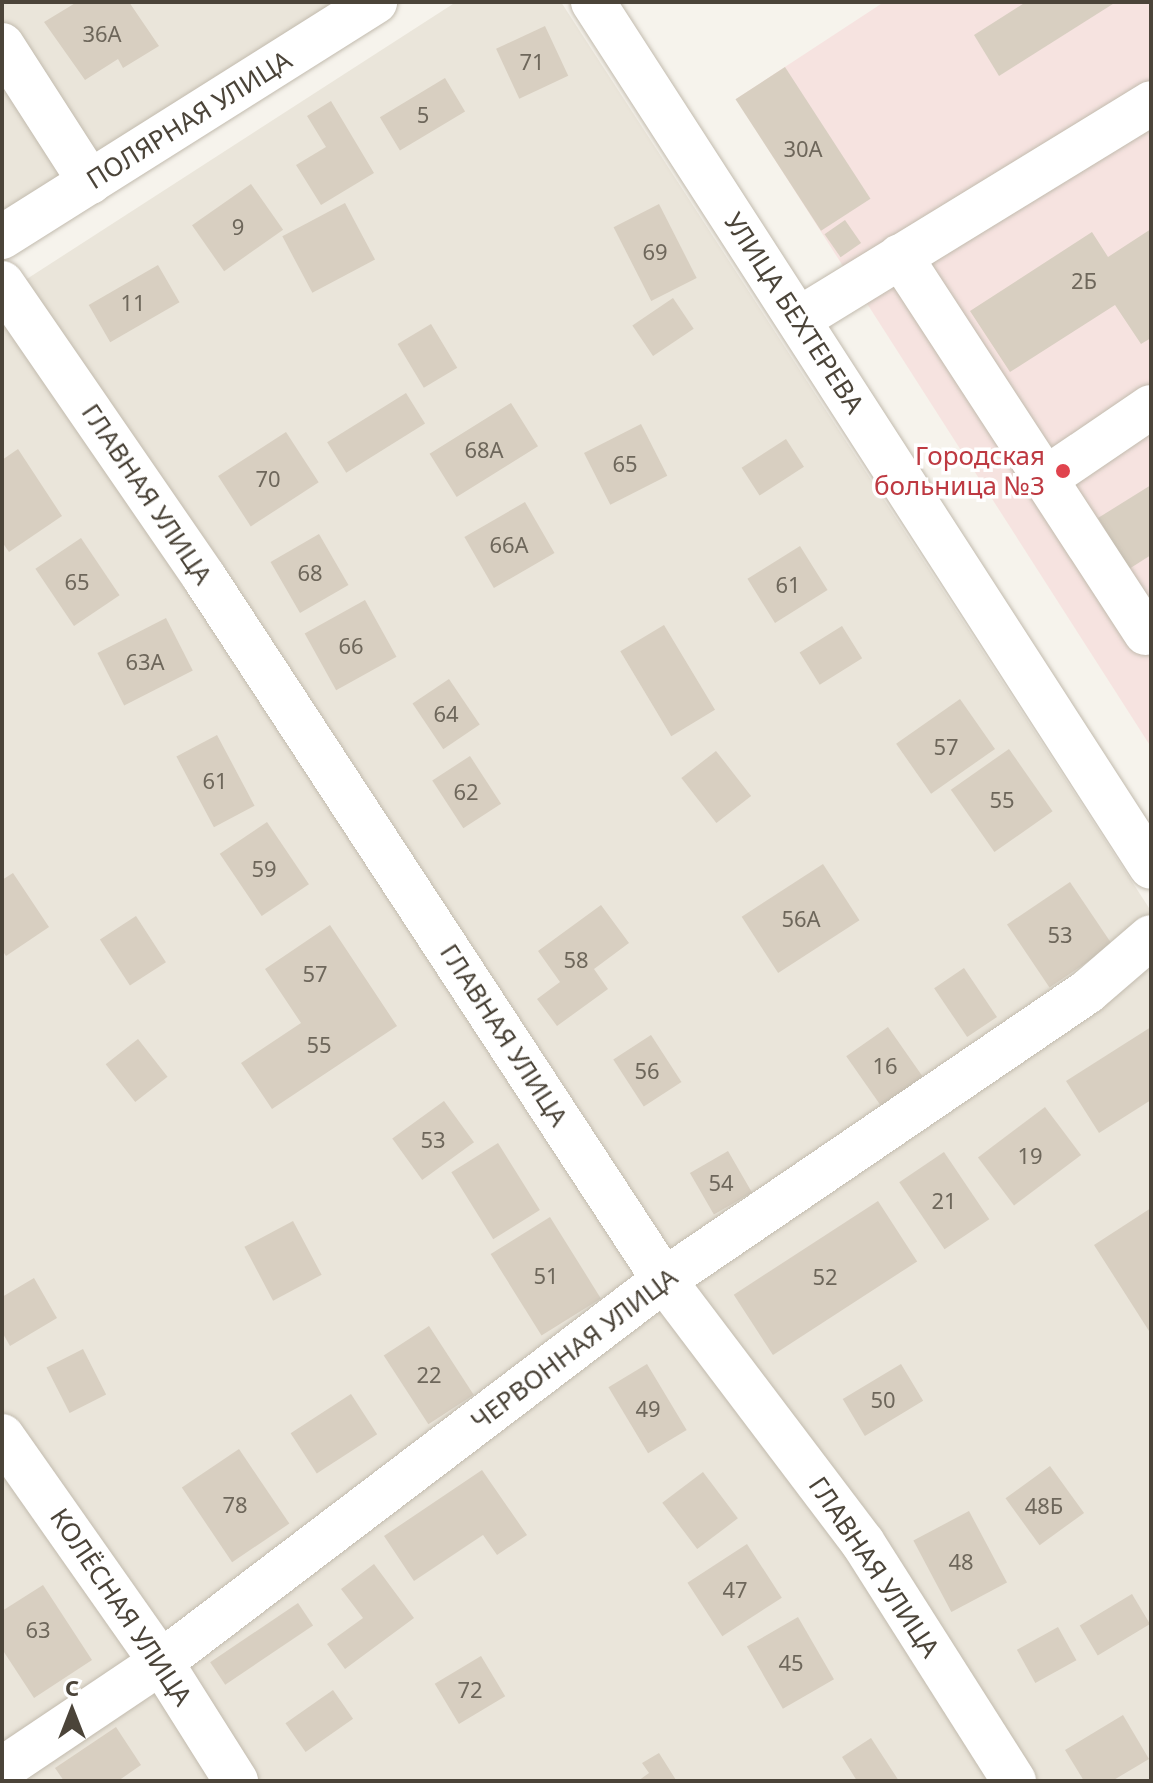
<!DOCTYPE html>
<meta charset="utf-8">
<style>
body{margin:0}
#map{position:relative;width:1153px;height:1783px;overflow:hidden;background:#f6f3ec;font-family:"Noto Sans",sans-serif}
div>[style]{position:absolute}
.residential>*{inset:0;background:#eae5da}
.medical>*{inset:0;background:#f6e3e0}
.building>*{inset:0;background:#d8cfc1;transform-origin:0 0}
.roads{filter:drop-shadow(0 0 2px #c2bbae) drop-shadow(0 0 2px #c2bbae)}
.minor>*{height:44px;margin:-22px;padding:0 22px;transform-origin:22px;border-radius:22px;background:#fff}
.dots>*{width:22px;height:22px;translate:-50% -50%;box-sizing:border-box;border:4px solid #fff;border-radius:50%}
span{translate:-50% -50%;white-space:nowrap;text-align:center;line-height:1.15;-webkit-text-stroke:7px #fff;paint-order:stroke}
.number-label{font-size:22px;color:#6e675b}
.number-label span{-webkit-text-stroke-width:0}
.street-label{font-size:26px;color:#4b4439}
.health-label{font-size:26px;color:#be3a42}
.right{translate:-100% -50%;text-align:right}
.frame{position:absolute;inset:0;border:4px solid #4b4439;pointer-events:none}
.north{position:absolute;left:32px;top:1671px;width:80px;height:80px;-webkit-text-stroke:6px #fff;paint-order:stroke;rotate:0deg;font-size:22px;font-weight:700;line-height:32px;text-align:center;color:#4b4439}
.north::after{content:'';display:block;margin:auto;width:28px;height:36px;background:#4b4439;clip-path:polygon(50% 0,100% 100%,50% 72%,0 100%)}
</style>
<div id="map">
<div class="residential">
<div style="clip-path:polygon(2px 2px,373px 2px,2px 225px)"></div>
<div style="clip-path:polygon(456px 2px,561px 2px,1151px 911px,1151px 1781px,2px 1781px,2px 295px)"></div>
</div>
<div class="medical">
<div style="clip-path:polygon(884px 2px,1151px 2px,1151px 747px,736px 99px)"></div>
</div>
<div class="building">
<div style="clip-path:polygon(77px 2px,129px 2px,159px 46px,123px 68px,118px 59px,85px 80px,44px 22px)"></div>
<div style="clip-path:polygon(1026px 2px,1116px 2px,999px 76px,974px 35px)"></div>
<div style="left:545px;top:26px;width:55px;height:54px;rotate:65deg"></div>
<div style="left:785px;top:67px;width:157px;height:59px;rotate:57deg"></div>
<div style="left:445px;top:78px;width:39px;height:76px;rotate:59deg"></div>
<div style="clip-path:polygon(331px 101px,374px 173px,321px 205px,296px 165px,326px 147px,307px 116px)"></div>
<div style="left:251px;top:184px;width:56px;height:72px;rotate:55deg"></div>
<div style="left:345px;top:203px;width:64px;height:71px;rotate:62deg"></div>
<div style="left:659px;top:204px;width:83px;height:51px;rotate:63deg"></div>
<div style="left:845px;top:220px;width:28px;height:25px;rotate:55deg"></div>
<div style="clip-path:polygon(1151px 229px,1151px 338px,1141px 344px,1115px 305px,1010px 372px,970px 311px,1092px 232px,1108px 257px)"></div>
<div style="left:158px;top:265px;width:43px;height:80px;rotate:60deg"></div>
<div style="left:673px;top:298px;width:37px;height:49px;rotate:56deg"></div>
<div style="left:431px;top:324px;width:51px;height:39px;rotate:59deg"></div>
<div style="left:406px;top:393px;width:36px;height:93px;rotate:58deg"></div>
<div style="left:511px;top:403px;width:51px;height:96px;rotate:58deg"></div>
<div style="left:641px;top:424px;width:58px;height:64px;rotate:63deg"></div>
<div style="left:286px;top:432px;width:60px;height:81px;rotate:57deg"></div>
<div style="left:786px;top:439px;width:33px;height:53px;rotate:57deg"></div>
<div style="clip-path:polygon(18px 449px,62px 516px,9px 552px,2px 542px,2px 460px)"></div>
<div style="clip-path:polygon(1151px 485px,1151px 555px,1129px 569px,1098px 518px)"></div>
<div style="left:525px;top:502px;width:59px;height:70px;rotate:60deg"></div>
<div style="left:319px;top:534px;width:59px;height:56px;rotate:60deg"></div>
<div style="left:81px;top:538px;width:69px;height:55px;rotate:56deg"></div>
<div style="left:800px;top:546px;width:52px;height:62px;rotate:58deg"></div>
<div style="left:365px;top:600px;width:65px;height:69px;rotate:61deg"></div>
<div style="left:166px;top:618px;width:59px;height:77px;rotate:63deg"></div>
<div style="left:664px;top:625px;width:99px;height:51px;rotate:59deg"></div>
<div style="left:842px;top:626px;width:38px;height:50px;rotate:58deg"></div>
<div style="left:449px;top:679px;width:55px;height:44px;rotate:56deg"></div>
<div style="left:960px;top:699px;width:61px;height:78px;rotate:55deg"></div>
<div style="left:217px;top:735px;width:80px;height:46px;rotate:62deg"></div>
<div style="left:1009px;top:749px;width:76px;height:71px;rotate:55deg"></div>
<div style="left:716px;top:751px;width:57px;height:44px;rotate:52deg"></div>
<div style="left:470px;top:756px;width:57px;height:45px;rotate:57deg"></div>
<div style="left:267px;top:822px;width:75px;height:57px;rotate:56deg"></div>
<div style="left:823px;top:864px;width:67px;height:97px;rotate:57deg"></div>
<div style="clip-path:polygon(13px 873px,49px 927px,6px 956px,2px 950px,2px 880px)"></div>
<div style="left:1070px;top:882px;width:76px;height:76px;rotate:56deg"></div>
<div style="clip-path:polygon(601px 905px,629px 943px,594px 969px,608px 989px,557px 1026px,537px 999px,560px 982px,538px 951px)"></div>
<div style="left:136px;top:916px;width:55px;height:43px;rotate:57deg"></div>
<div style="clip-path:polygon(330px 925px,397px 1026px,272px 1109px,241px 1063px,301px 1023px,265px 969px)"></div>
<div style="left:964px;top:968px;width:59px;height:36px;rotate:56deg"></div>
<div style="left:888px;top:1027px;width:61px;height:51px;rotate:55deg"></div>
<div style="clip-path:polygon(1151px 1027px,1151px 1100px,1099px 1133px,1066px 1081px)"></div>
<div style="left:651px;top:1035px;width:56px;height:45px;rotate:57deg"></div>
<div style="left:138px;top:1039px;width:48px;height:41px;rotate:52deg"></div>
<div style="left:444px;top:1101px;width:51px;height:64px;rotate:54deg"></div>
<div style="left:1045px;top:1107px;width:60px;height:84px;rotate:53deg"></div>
<div style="left:498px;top:1143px;width:79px;height:55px;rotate:58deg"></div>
<div style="left:728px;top:1151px;width:48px;height:44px;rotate:60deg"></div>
<div style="left:944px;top:1152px;width:81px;height:54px;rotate:56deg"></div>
<div style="left:878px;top:1201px;width:72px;height:172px;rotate:57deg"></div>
<div style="clip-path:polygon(1151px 1208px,1151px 1330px,1149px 1331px,1094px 1245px)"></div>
<div style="left:550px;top:1217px;width:96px;height:70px;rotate:58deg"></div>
<div style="left:293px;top:1221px;width:61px;height:55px;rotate:62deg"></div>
<div style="clip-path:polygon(34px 1278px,57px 1318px,10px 1346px,2px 1332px,2px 1297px)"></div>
<div style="left:429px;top:1326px;width:82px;height:54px;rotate:57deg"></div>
<div style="left:83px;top:1349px;width:51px;height:41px;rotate:63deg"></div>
<div style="left:647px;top:1364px;width:77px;height:45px;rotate:59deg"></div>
<div style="left:901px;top:1364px;width:43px;height:68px;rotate:59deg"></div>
<div style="left:351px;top:1394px;width:48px;height:72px;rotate:57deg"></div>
<div style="left:239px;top:1449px;width:90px;height:69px;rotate:56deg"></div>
<div style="left:1050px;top:1466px;width:58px;height:55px;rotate:54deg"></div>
<div style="clip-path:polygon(482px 1470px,527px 1535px,497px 1555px,483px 1535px,414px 1581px,384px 1536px)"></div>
<div style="left:703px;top:1472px;width:58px;height:51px;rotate:53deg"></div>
<div style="left:969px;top:1511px;width:81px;height:63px;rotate:62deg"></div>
<div style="left:747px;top:1544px;width:64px;height:71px;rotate:57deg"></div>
<div style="clip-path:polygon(374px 1564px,414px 1618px,345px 1669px,327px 1644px,363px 1618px,341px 1589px)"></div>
<div style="clip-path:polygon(43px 1585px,92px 1660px,34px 1698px,2px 1649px,2px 1611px)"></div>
<div style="left:1132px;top:1594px;width:35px;height:61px;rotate:59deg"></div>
<div style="left:298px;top:1603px;width:27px;height:106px;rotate:56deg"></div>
<div style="left:798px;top:1617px;width:72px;height:59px;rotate:60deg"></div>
<div style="left:1058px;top:1627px;width:38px;height:47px;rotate:61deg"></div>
<div style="left:481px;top:1656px;width:47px;height:54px;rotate:59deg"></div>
<div style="left:333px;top:1690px;width:35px;height:58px;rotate:55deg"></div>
<div style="clip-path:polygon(1123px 1715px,1149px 1759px,1112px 1781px,1084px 1781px,1065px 1750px)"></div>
<div style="clip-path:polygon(116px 1727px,141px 1765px,118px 1781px,64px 1781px,55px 1768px)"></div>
<div style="clip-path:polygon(871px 1738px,899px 1781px,857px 1781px,842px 1757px)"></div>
<div style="clip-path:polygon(659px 1753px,676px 1780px,638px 1781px,649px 1773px,642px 1763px)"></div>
</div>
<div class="roads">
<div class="minor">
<div style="left:593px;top:2px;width:1029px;rotate:57.17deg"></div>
<div style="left:2px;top:45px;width:163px;rotate:57.3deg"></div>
<div style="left:2px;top:237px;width:441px;rotate:-32.2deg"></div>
<div style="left:900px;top:256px;width:450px;rotate:56.9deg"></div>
<div style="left:2px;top:283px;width:357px;rotate:55.5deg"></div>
<div style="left:204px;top:577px;width:840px;rotate:56.8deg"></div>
<div style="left:664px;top:1280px;width:330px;rotate:52.9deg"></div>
<div style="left:863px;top:1543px;width:282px;rotate:57.6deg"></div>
<div style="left:799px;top:319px;width:413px;rotate:-31.5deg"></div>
<div style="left:1045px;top:479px;width:128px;rotate:-34.2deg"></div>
<div style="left:2px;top:1436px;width:276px;rotate:54.9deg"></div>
<div style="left:161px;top:1662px;width:141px;rotate:57.8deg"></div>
<div style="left:2px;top:1769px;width:192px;rotate:-33.9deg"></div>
<div style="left:161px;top:1662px;width:632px;rotate:-37.21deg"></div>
<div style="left:664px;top:1280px;width:512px;rotate:-34.25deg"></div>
<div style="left:1087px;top:992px;width:84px;rotate:-40.7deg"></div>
</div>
</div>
<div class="dots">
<div style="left:1063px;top:471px;background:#e0444e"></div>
</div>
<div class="number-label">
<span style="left:102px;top:34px">36А</span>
<span style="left:532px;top:62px">71</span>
<span style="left:423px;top:115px">5</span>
<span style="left:803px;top:149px">30А</span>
<span style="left:238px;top:227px">9</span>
<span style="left:655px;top:252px">69</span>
<span style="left:1084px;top:281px">2Б</span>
<span style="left:133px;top:303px">11</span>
<span style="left:484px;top:450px">68А</span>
<span style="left:625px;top:464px">65</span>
<span style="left:268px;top:479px">70</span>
<span style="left:509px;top:545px">66А</span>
<span style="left:310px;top:573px">68</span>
<span style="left:77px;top:582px">65</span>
<span style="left:788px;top:585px">61</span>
<span style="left:351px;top:646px">66</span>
<span style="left:145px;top:662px">63А</span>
<span style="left:446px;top:714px">64</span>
<span style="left:946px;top:747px">57</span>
<span style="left:215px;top:781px">61</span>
<span style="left:466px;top:792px">62</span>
<span style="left:1002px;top:800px">55</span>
<span style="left:264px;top:869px">59</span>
<span style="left:801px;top:919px">56А</span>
<span style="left:1060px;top:935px">53</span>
<span style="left:576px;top:960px">58</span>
<span style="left:315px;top:974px">57</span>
<span style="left:319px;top:1045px">55</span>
<span style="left:885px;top:1066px">16</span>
<span style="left:647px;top:1071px">56</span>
<span style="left:433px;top:1140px">53</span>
<span style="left:1030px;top:1156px">19</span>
<span style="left:721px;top:1183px">54</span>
<span style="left:944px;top:1201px">21</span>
<span style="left:546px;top:1276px">51</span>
<span style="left:825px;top:1277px">52</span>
<span style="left:429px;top:1375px">22</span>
<span style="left:883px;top:1400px">50</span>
<span style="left:648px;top:1409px">49</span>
<span style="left:235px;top:1505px">78</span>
<span style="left:1044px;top:1506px">48Б</span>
<span style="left:961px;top:1562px">48</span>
<span style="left:735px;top:1590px">47</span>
<span style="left:38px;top:1630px">63</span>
<span style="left:791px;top:1663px">45</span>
<span style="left:470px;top:1690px">72</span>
</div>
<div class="street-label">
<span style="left:189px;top:120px;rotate:-32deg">ПОЛЯРНАЯ УЛИЦА</span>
<span style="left:794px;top:313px;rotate:57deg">УЛИЦА БЕХТЕРЕВА</span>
<span style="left:147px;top:494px;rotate:56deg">ГЛАВНАЯ УЛИЦА</span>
<span style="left:504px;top:1035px;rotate:57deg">ГЛАВНАЯ УЛИЦА</span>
<span style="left:574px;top:1349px;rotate:-37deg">ЧЕРВОННАЯ УЛИЦА</span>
<span style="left:874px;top:1567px;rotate:56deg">ГЛАВНАЯ УЛИЦА</span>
<span style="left:121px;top:1607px;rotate:56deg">КОЛЁСНАЯ УЛИЦА</span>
</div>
<div class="health-label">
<span class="right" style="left:1045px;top:471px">Городская<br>больница №3</span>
</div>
<div class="frame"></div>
<div class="north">С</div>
</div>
